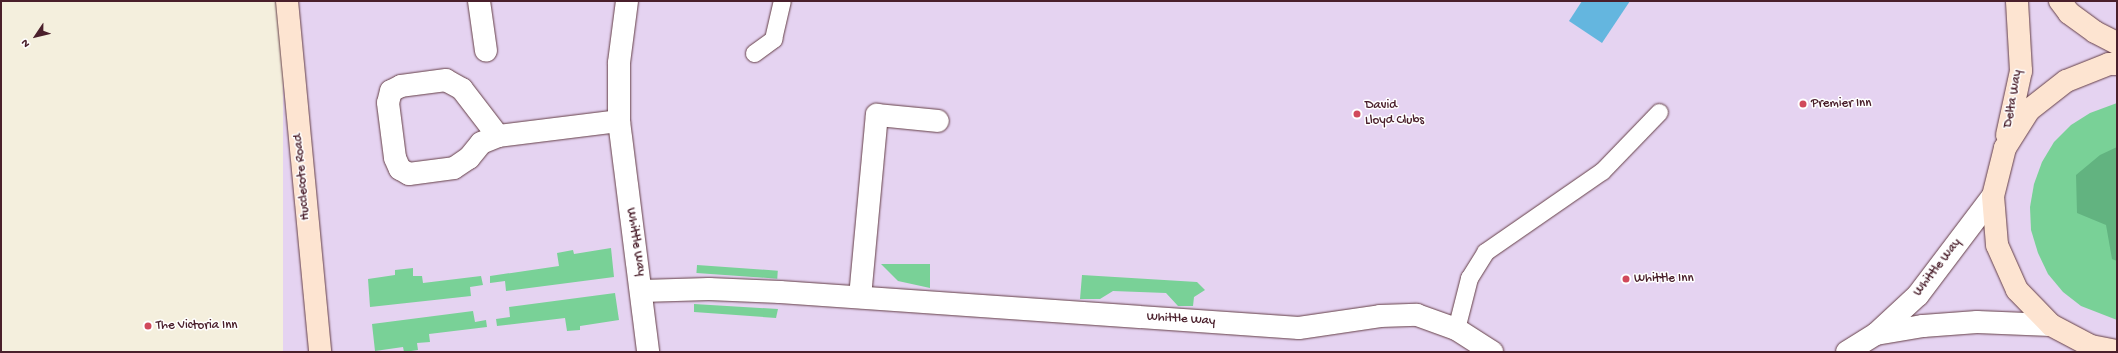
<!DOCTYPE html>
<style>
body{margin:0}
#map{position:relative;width:2118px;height:353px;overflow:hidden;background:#f4efdd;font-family:"Gochi Hand",sans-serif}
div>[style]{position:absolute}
.built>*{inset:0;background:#e5d3f1;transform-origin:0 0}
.green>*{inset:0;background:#79d197;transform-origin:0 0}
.forest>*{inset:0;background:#62b380}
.water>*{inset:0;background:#64b6df}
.roads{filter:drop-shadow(0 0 1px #643e46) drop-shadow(0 0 1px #643e46)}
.lane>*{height:17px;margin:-8.5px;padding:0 8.5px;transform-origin:8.5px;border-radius:8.5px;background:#fff}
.street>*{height:22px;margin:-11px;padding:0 11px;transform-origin:11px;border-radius:11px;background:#fff}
.secondary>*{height:22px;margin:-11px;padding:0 11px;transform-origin:11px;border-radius:11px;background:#fde4d1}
.dots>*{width:11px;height:11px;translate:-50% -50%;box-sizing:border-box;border:2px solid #fff;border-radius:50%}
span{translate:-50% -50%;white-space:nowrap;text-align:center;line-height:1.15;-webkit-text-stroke:3px #fff;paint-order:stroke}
.street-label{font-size:13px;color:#4a1f2b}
.poi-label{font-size:13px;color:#4a1f2b}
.left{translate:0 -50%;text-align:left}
.frame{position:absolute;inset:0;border:2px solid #4a1f2b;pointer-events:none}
.north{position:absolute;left:16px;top:16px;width:40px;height:40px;-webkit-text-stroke:3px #fff;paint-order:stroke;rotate:235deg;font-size:11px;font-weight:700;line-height:16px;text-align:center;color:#4a1f2b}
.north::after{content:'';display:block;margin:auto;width:14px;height:18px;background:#4a1f2b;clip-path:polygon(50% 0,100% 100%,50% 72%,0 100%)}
</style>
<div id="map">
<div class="built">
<div style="left:283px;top:1px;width:1834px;height:353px"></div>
</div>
<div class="green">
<div style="clip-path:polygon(2117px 103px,2117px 320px,2081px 306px,2063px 292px,2048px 274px,2038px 253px,2031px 230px,2030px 207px,2034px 184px,2042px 162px,2054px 142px,2071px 125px,2090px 113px)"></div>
<div style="clip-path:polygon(611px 248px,614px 277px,506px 291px,505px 281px,490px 283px,490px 276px,559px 266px,557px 253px,573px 250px,574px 254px)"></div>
<div style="clip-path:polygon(881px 264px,930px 264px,930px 288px,898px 281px)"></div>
<div style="left:697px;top:265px;width:81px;height:8px;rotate:4deg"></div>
<div style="clip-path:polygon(413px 268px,413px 276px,422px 276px,423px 283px,481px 276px,483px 285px,470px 287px,471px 296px,370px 307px,368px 279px,395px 275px,395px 270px)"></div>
<div style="clip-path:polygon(1082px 275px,1197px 282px,1205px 290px,1194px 297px,1193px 306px,1178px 306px,1166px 293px,1113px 291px,1100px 299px,1080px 299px)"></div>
<div style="clip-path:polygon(615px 293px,619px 320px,580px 326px,580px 330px,567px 331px,565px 318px,497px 326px,496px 319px,510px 317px,509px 307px)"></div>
<div style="clip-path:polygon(694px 304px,778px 309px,776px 318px,694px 312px)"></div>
<div style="clip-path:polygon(473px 311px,475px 322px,486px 320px,487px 327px,429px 334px,430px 342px,417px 343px,418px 350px,404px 352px,403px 347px,375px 351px,372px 324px)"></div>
</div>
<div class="forest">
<div style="clip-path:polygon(2117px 147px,2117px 261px,2112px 259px,2106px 225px,2077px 213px,2076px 175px,2100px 155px)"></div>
</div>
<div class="water">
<div style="clip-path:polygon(1582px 1px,1630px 1px,1602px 43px,1569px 21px)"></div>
</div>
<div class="roads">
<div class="lane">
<div style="left:754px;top:53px;width:24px;rotate:-36deg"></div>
<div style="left:773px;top:39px;width:39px;rotate:-77deg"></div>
<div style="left:1456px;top:329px;width:53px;rotate:-75.7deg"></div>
<div style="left:1469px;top:278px;width:31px;rotate:-58deg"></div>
<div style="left:1485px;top:252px;width:142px;rotate:-34.7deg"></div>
<div style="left:1602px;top:171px;width:82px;rotate:-46deg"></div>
</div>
<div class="street">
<div style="left:479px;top:1px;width:50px;rotate:82deg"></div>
<div style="left:627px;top:1px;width:63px;rotate:97.4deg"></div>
<div style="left:619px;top:63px;width:58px;rotate:90deg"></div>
<div style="left:619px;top:121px;width:233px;rotate:82.8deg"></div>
<div style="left:498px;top:136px;width:59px;rotate:-127.5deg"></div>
<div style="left:462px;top:89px;width:18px;rotate:-151deg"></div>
<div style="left:446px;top:80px;width:45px;rotate:172.4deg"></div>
<div style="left:401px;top:86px;width:11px;rotate:153deg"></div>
<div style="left:391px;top:91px;width:12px;rotate:104deg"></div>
<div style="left:388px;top:103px;width:55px;rotate:82.7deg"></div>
<div style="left:395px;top:158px;width:12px;rotate:66deg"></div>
<div style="left:400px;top:169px;width:10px;rotate:29deg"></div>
<div style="left:409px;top:174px;width:45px;rotate:-7.6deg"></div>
<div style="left:454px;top:168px;width:18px;rotate:-34deg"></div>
<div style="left:469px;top:158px;width:19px;rotate:-51deg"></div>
<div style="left:481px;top:143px;width:18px;rotate:-22deg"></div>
<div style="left:498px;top:136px;width:122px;rotate:-7.1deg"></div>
<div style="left:642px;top:291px;width:67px;rotate:-1.7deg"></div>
<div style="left:709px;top:289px;width:71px;rotate:2.4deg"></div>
<div style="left:780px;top:292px;width:520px;rotate:3.97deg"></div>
<div style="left:1299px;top:328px;width:82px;rotate:-8.4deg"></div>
<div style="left:1380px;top:316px;width:37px;rotate:-2deg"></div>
<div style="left:1417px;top:315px;width:41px;rotate:19.7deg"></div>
<div style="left:1456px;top:329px;width:43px;rotate:32.6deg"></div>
<div style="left:860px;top:297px;width:183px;rotate:-84.7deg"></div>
<div style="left:877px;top:115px;width:61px;rotate:5.6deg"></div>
<div style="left:1876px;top:334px;width:48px;rotate:-9.7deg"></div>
<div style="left:1923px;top:326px;width:54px;rotate:-4.2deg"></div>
<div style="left:1977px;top:322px;width:74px;rotate:2.3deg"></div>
<div style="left:1847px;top:352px;width:34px;rotate:-32deg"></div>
<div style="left:1876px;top:334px;width:57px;rotate:-42.9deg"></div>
<div style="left:1918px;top:295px;width:124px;rotate:-52.9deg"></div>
</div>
<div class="secondary">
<div style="left:287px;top:1px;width:353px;rotate:84.6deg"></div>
<div style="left:2060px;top:1px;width:15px;rotate:53deg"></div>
<div style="left:2069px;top:13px;width:32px;rotate:36deg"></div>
<div style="left:2095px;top:32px;width:25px;rotate:27deg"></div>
<div style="left:2117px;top:64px;width:8px;rotate:180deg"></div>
<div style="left:2109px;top:64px;width:46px;rotate:158.4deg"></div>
<div style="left:2066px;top:81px;width:47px;rotate:141.9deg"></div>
<div style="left:2029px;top:110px;width:45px;rotate:122.3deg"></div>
<div style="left:2005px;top:148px;width:49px;rotate:104deg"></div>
<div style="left:1993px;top:196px;width:49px;rotate:85.3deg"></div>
<div style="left:1997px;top:245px;width:49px;rotate:66deg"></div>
<div style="left:2017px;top:290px;width:49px;rotate:45.8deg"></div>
<div style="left:2051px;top:325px;width:45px;rotate:27.7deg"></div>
<div style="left:2091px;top:346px;width:26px;rotate:11deg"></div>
<div style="left:2007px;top:135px;width:66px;rotate:-77.7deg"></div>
<div style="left:2021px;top:71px;width:70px;rotate:-93.3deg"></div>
</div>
</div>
<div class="dots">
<div style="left:1803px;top:104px;background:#d1495b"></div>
<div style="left:1357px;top:114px;background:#d1495b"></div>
<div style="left:1626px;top:279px;background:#d1495b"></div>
<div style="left:148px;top:326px;background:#d1495b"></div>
</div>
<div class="street-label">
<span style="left:2014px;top:99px;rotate:-80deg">Delta Way</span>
<span style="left:303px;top:177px;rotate:-95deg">Hucclecote Road</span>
<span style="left:635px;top:242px;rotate:81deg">Whittle Way</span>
<span style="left:1938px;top:268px;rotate:-52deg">Whittle Way</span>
<span style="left:1181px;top:320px;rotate:4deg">Whittle Way</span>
</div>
<div class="poi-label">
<span class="left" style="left:1811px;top:104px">Premier Inn</span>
<span class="left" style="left:1365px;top:114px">David<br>Lloyd Clubs</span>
<span class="left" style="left:1634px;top:279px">Whittle Inn</span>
<span class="left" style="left:156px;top:326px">The Victoria Inn</span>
</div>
<div class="frame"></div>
<div class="north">N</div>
</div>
